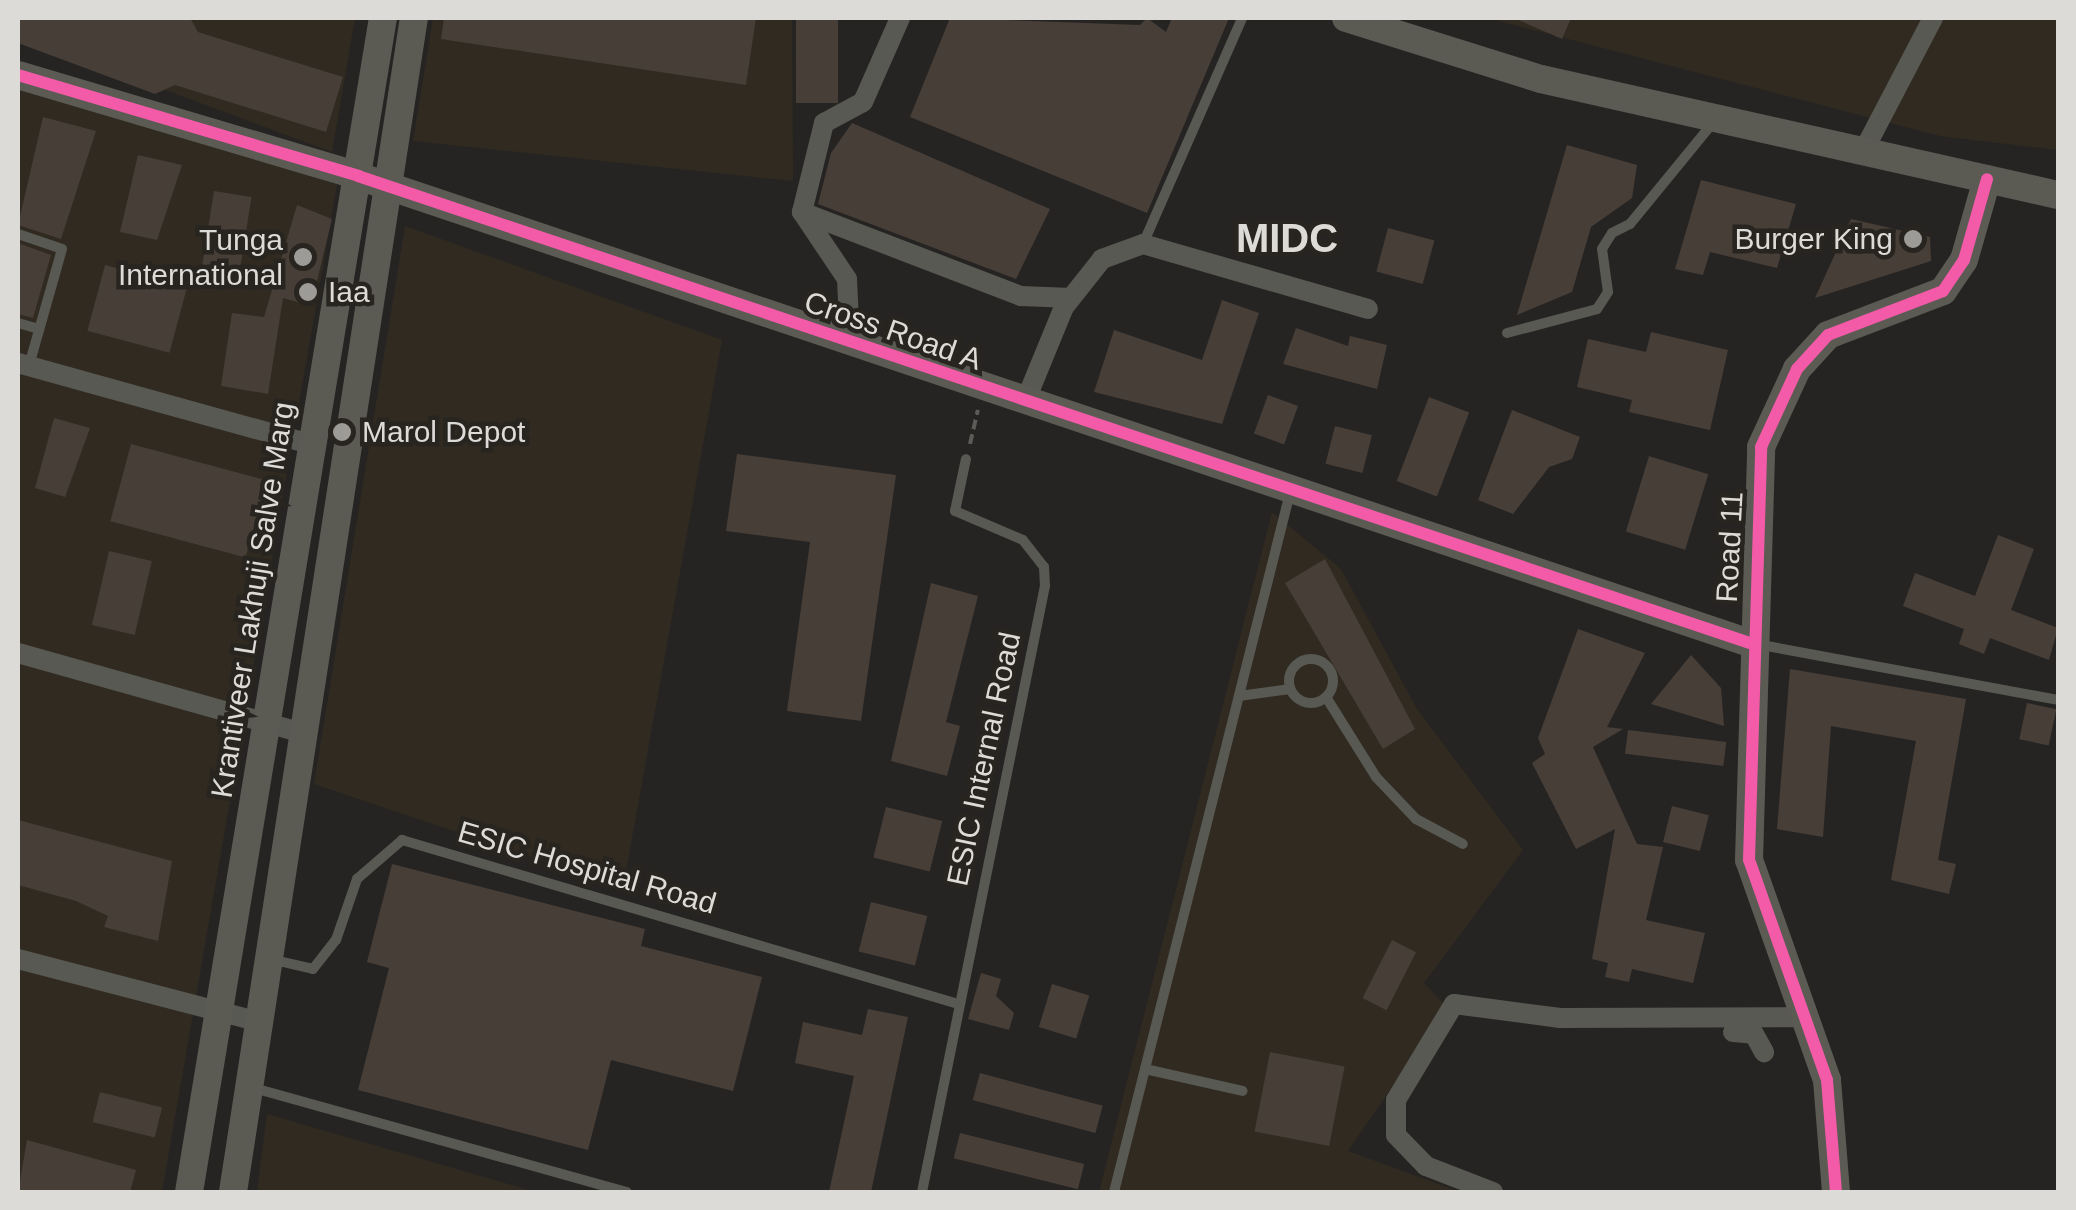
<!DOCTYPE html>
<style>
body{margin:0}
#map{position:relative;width:2076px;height:1210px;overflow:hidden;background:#262422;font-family:Helvetica,sans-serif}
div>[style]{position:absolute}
.built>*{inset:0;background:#302a21}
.building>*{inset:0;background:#473e38;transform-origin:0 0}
.path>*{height:4px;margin-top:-2px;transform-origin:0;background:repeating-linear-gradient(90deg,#5c5b58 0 10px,transparent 0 15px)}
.lane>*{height:10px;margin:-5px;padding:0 5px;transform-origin:5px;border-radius:5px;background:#585952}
.lane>.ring{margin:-5px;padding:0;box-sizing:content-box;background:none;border:10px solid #585952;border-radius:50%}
.street>*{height:20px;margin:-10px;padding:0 10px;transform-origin:10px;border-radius:10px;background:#585952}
.secondary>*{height:28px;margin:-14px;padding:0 14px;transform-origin:14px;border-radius:14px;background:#5b5b54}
.cycleway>*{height:12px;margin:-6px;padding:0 6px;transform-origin:6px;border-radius:6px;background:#f35aa7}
.dots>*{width:28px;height:28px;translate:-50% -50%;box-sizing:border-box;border:5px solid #282520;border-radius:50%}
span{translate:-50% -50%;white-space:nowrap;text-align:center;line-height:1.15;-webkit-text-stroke:9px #282520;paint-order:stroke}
.poi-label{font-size:30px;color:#dddbd8}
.right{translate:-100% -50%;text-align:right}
.left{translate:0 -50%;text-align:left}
.street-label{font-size:30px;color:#dddbd8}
.district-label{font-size:40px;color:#dddbd8;font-weight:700}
.frame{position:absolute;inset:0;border:20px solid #dddbd8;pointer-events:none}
</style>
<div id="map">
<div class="built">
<div style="clip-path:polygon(18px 18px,355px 18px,332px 152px,18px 35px)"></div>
<div style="clip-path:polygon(433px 18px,792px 18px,793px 181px,413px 141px)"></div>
<div style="clip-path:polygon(1488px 18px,2058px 18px,2058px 150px,1940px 136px)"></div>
<div style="clip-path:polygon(18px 78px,337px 185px,162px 1192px,18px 1192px)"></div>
<div style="clip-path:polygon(405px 226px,722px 340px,623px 888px,314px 784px)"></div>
<div style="clip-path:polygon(1272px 512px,1341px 569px,1417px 709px,1523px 850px,1424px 983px,1447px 1007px,1348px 1151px,1460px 1192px,1099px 1192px)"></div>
<div style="clip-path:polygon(267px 1114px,536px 1192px,257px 1192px)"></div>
</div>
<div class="building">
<div style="clip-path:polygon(18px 18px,190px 18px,198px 32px,343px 77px,326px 132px,175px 85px,155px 94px,18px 43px)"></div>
<div style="clip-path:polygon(444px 18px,756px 18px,746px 85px,441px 39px)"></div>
<div style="left:796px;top:18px;width:42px;height:85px"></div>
<div style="clip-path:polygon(950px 18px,1140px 25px,1147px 18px,1166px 32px,1172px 18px,1229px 18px,1147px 213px,910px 117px)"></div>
<div style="clip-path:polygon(1514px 18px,1571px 18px,1562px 39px)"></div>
<div style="clip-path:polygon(43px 117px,96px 131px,61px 239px,18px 225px)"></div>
<div style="clip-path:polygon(852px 123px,1050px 209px,1016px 279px,818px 204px,831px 153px)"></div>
<div style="clip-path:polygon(1567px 145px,1637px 165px,1632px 198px,1591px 227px,1572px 292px,1517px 315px)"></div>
<div style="clip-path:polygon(138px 155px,182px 165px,157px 240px,120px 232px)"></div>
<div style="clip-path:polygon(1701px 180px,1796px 204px,1777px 268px,1710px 252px,1703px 275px,1675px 269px)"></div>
<div style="left:214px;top:191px;width:38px;height:76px;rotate:9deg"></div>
<div style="clip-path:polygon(297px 205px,332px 219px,311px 306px,283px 298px,268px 394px,221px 386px,232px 313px,264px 317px)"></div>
<div style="clip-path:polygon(1851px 219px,1930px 237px,1931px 261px,1815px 298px)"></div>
<div style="left:1388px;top:228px;width:48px;height:45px;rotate:15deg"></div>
<div style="clip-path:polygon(18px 243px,51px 255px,33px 318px,18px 314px)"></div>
<div style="left:105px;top:265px;width:85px;height:68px;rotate:15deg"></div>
<div style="clip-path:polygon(1222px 300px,1259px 313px,1222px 424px,1094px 392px,1114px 330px,1202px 360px)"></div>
<div style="clip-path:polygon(1296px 328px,1348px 346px,1350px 336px,1387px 345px,1377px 389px,1283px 364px)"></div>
<div style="clip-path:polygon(1651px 332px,1728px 350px,1710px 430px,1629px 412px,1632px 400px,1577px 387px,1588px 339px,1646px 352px)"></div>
<div style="left:1268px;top:395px;width:32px;height:41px;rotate:20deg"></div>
<div style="left:1429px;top:397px;width:43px;height:90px;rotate:21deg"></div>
<div style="clip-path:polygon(1512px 410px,1580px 437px,1572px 459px,1549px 467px,1513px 514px,1478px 500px)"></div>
<div style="clip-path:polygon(54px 418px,90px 428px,65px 497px,35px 488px)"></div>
<div style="left:1335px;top:426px;width:38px;height:39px;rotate:14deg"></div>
<div style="left:131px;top:444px;width:140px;height:80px;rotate:15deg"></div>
<div style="clip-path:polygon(737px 454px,896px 475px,861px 721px,787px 711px,810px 542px,726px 531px)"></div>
<div style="left:1649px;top:456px;width:62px;height:79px;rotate:17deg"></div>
<div style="clip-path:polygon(1998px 535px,2034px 549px,2011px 610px,2058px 628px,2049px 660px,1990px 638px,1984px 654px,1959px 644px,1964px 629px,1903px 606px,1915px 573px,1975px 596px)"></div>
<div style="left:109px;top:551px;width:44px;height:76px;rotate:13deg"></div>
<div style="clip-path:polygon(1325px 559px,1415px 729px,1383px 749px,1285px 583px)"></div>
<div style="clip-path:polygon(931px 583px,978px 596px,946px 722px,960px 726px,947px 776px,891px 761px)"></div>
<div style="clip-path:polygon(1578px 629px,1645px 653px,1607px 727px,1623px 729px,1593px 747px,1637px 844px,1663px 847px,1646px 920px,1705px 933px,1693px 983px,1632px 969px,1629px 982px,1605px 977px,1608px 963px,1592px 959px,1615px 829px,1576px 849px,1532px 763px,1545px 754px,1538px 738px)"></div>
<div style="clip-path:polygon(1691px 655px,1721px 688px,1724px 726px,1651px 704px)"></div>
<div style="clip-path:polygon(1790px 669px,1966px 699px,1938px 860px,1956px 864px,1949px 894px,1891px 880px,1916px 741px,1831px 726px,1823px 837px,1777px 829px)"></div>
<div style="left:2027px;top:703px;width:30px;height:37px;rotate:12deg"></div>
<div style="left:1628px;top:730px;width:99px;height:24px;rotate:7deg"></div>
<div style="left:1672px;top:806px;width:38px;height:37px;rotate:14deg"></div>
<div style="left:886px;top:807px;width:58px;height:52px;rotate:14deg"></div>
<div style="clip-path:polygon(18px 820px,172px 861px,158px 941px,104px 927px,108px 916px,76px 901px,18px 885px)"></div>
<div style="clip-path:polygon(392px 864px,645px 929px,641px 946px,762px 977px,733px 1091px,611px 1060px,588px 1150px,358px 1090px,389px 968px,367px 962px)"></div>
<div style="left:871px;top:902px;width:58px;height:51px;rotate:14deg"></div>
<div style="left:1392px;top:940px;width:27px;height:65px;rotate:27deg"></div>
<div style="clip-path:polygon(981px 973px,1001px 979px,996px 996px,1014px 1013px,1009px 1030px,968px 1019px)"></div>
<div style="left:1052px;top:984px;width:39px;height:45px;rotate:17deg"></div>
<div style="clip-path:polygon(868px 1009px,908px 1017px,871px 1192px,829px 1192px,854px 1076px,795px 1063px,803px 1022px,862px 1035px)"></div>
<div style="left:1270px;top:1052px;width:76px;height:81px;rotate:11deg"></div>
<div style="left:980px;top:1073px;width:127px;height:28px;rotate:15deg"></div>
<div style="left:100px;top:1092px;width:64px;height:31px;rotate:14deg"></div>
<div style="left:960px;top:1133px;width:128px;height:26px;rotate:14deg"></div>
<div style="clip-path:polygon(27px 1140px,136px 1170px,130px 1192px,18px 1192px)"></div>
</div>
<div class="path">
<div style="left:970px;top:444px;width:35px;rotate:-77deg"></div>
</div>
<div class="lane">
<div style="left:18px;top:234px;width:46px;rotate:18.8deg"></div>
<div style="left:62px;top:249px;width:122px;rotate:105.8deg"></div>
<div style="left:1143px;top:244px;width:247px;rotate:-66.3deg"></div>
<div style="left:18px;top:323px;width:22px;rotate:16deg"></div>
<div style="left:1507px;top:333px;width:93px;rotate:-14.9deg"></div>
<div style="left:1597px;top:309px;width:20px;rotate:-57deg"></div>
<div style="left:1608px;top:292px;width:43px;rotate:-97.9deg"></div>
<div style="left:1602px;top:249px;width:19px;rotate:-58deg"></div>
<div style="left:1612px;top:233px;width:20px;rotate:-27deg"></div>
<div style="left:1630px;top:224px;width:134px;rotate:-50.7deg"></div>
<div style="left:1756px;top:644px;width:307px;rotate:10.5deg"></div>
<div class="ring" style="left:1289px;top:659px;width:34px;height:34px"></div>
<div style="left:1239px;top:696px;width:52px;rotate:-7.7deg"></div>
<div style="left:1326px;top:697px;width:94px;rotate:58deg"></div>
<div style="left:1376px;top:777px;width:58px;rotate:46.4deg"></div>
<div style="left:1416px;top:819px;width:53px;rotate:28deg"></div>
<div style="left:270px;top:959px;width:44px;rotate:13.1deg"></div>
<div style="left:313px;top:969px;width:37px;rotate:-52deg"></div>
<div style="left:336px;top:940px;width:65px;rotate:-71deg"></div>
<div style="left:357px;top:879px;width:60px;rotate:-40.9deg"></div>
<div style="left:402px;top:840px;width:580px;rotate:16.43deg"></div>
<div style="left:1145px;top:1069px;width:100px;rotate:12.7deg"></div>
<div style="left:254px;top:1088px;width:387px;rotate:15.6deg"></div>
<div style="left:922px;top:1192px;width:618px;rotate:-78.53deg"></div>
<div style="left:1045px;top:586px;width:19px;rotate:-93deg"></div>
<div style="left:1044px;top:567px;width:34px;rotate:-128deg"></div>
<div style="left:1023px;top:540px;width:74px;rotate:-156.9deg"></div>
<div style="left:955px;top:511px;width:53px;rotate:-78.1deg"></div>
<div style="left:1114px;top:1192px;width:721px;rotate:-75.87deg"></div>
</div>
<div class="street">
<div style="left:1864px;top:150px;width:149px;rotate:-62.4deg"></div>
<div style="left:802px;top:212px;width:235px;rotate:21deg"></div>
<div style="left:1021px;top:296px;width:50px;rotate:2.3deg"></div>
<div style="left:850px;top:343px;width:64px;rotate:-92.7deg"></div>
<div style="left:847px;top:279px;width:81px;rotate:-123.9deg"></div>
<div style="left:802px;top:212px;width:92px;rotate:-76.1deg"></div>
<div style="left:824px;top:123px;width:44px;rotate:-28.3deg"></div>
<div style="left:863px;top:102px;width:92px;rotate:-66.2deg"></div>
<div style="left:18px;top:363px;width:304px;rotate:15.5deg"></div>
<div style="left:1025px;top:402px;width:103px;rotate:-67.7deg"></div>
<div style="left:1064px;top:307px;width:61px;rotate:-51.6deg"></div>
<div style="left:1102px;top:259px;width:44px;rotate:-20.1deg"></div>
<div style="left:1143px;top:244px;width:234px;rotate:16.1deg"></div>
<div style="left:18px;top:653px;width:299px;rotate:15.7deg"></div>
<div style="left:18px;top:959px;width:249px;rotate:14.6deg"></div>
<div style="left:1733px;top:1032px;width:21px;rotate:5deg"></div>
<div style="left:1754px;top:1034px;width:21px;rotate:61deg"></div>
<div style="left:1493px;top:1192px;width:72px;rotate:-158.8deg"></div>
<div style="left:1426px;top:1166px;width:43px;rotate:-134.1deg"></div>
<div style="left:1396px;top:1135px;width:35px;rotate:-90deg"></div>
<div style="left:1396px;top:1100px;width:112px;rotate:-58.9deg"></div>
<div style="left:1454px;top:1004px;width:107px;rotate:7.5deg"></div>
<div style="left:1560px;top:1018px;width:242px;rotate:-0.2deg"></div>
</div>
<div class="secondary">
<div style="left:1346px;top:18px;width:204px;rotate:17.4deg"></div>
<div style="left:1541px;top:79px;width:530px;rotate:12.65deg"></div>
<div style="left:18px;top:75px;width:355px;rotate:16.5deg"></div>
<div style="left:358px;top:176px;width:1468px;rotate:18.55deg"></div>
<div style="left:189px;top:1192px;width:1190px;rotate:-80.62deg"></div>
<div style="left:233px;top:1192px;width:1188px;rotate:-81.24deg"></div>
<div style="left:1836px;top:1192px;width:112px;rotate:-94.6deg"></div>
<div style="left:1827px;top:1080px;width:233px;rotate:-109.5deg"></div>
<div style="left:1749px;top:860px;width:413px;rotate:-88.3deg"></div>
<div style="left:1761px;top:447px;width:86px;rotate:-65.2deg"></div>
<div style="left:1797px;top:369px;width:46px;rotate:-47.6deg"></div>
<div style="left:1828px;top:335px;width:123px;rotate:-20.9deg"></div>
<div style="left:1943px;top:291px;width:37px;rotate:-56deg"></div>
<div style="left:1964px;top:260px;width:84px;rotate:-74.1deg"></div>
</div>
<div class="cycleway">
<div style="left:18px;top:75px;width:355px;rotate:16.5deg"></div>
<div style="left:358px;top:176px;width:1468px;rotate:18.55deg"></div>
<div style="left:1836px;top:1192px;width:112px;rotate:-94.6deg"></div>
<div style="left:1827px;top:1080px;width:233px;rotate:-109.5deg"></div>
<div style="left:1749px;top:860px;width:413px;rotate:-88.3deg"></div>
<div style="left:1761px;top:447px;width:86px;rotate:-65.2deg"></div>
<div style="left:1797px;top:369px;width:46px;rotate:-47.6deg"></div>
<div style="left:1828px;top:335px;width:123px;rotate:-20.9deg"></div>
<div style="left:1943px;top:291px;width:37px;rotate:-56deg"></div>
<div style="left:1964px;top:260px;width:84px;rotate:-74.1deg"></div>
</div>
<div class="dots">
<div style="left:1913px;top:239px;background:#9d9b98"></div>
<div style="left:303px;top:257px;background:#9d9b98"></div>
<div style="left:308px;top:292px;background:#9d9b98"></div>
<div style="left:342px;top:432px;background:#9d9b98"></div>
</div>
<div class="poi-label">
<span class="right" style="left:1893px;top:239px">Burger King</span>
<span class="right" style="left:283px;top:257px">Tunga<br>International</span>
<span class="left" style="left:328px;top:292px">Iaa</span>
<span class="left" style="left:362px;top:432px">Marol Depot</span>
</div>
<div class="street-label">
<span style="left:893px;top:331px;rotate:19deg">Cross Road A</span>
<span style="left:1730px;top:547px;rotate:-87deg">Road 11</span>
<span style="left:253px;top:600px;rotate:-81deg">Krantiveer Lakhuji Salve Marg</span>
<span style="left:984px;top:759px;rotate:-78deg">ESIC Internal Road</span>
<span style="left:587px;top:868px;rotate:16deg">ESIC Hospital Road</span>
</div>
<div class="district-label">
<span style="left:1287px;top:238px">MIDC</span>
</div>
<div class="frame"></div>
</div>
